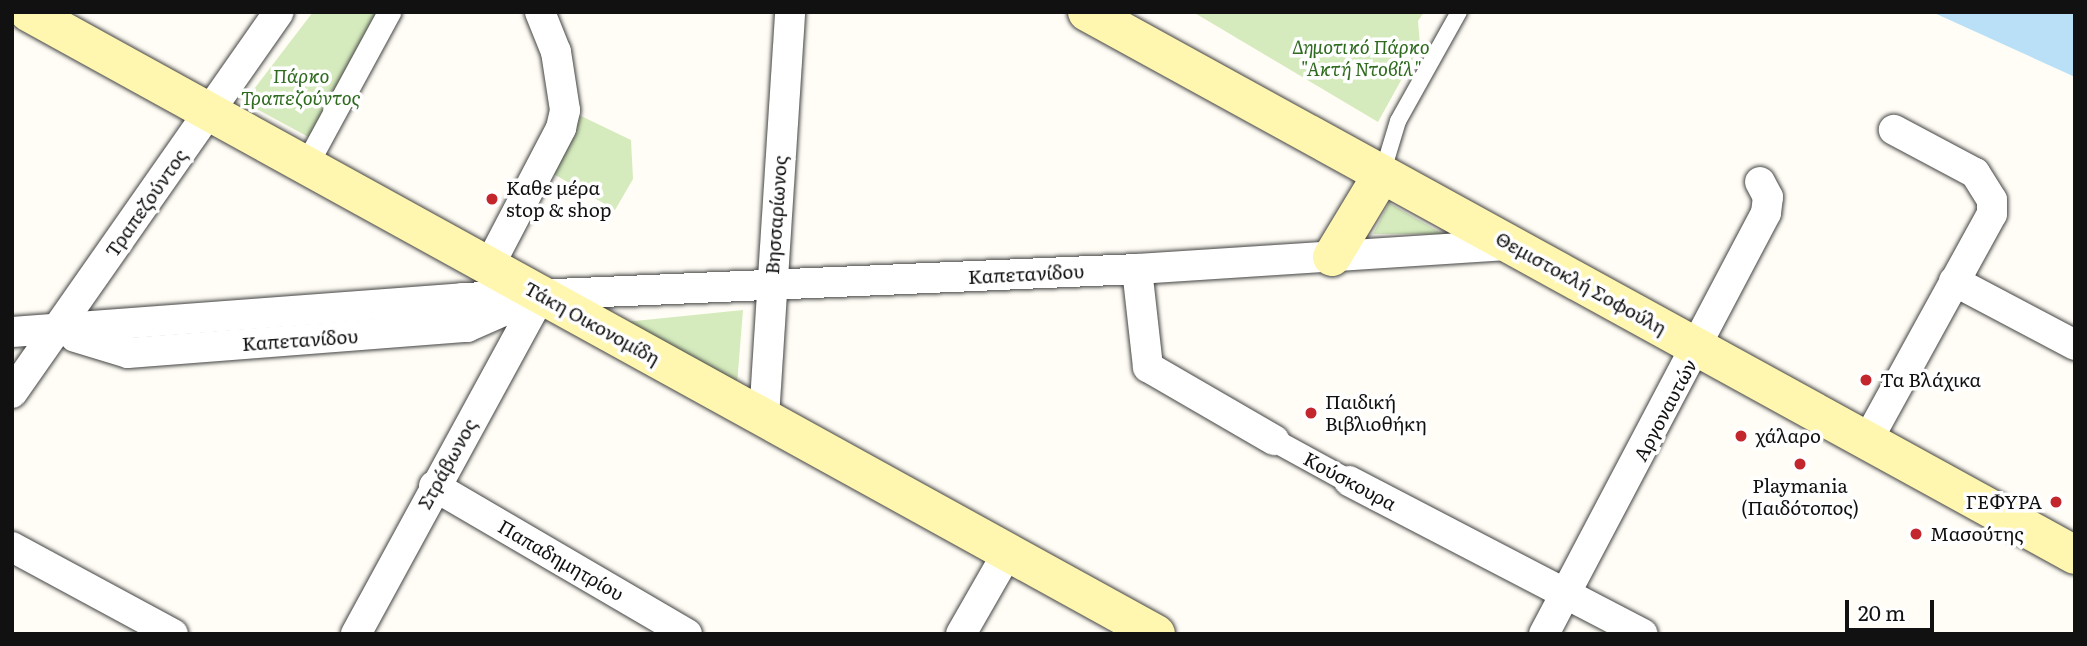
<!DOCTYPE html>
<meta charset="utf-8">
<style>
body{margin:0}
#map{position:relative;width:2087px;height:646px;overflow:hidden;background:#fffdf5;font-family:Literata,serif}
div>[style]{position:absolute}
.green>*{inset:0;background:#d5ebbd}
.water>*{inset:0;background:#b9e0f7}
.roads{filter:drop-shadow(0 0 2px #444) drop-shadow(0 0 2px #444)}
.service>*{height:16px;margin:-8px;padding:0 8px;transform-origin:8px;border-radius:8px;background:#fff}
.pedestrian>*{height:23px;margin:-11.5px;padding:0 11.5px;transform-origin:11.5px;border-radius:11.5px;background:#fff}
.minor>*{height:30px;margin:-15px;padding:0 15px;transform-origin:15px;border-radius:15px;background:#fff}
.secondary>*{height:38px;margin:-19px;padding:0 19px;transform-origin:19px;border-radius:19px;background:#fff6b0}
.dots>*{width:19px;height:19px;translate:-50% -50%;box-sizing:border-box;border:4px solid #fff;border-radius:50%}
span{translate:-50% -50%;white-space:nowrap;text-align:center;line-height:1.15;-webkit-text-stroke:7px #fff;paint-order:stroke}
.park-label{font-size:19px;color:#2f6b1f;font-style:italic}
.poi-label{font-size:19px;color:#111}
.left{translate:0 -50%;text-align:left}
.right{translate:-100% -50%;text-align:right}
.street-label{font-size:19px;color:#111}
.frame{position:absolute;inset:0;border:14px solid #111;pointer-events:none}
.scale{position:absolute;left:1845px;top:600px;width:89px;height:32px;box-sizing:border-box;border:4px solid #111;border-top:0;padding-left:9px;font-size:21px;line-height:24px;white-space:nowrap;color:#111;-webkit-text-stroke:5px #fff;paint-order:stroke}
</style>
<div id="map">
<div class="green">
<div style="clip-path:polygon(313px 12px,379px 12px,314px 140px,244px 102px)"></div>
<div style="clip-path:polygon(1193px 12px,1424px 12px,1418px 21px,1420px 46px,1378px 122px)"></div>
<div style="clip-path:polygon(581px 116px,631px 140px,633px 179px,615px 210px,547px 170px)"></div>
<div style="clip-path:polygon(1389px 203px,1443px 234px,1373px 234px)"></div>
<div style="clip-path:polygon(743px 310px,737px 384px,625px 322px)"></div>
</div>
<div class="water">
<div style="clip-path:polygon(1932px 12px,2075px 12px,2075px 77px)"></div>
</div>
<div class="roads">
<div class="service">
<div style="left:1382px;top:174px;width:55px;rotate:-73.2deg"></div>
<div style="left:1398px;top:121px;width:125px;rotate:-60.8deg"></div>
</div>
<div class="pedestrian">
<div style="left:306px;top:165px;width:174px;rotate:-61.5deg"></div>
<div style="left:1274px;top:440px;width:85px;rotate:28.7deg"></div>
</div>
<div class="minor">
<div style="left:489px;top:266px;width:156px;rotate:-62.4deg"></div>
<div style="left:561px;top:128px;width:18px;rotate:-77deg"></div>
<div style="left:565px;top:110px;width:59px;rotate:-98.8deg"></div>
<div style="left:556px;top:52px;width:43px;rotate:-111.8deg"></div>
<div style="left:1137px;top:269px;width:99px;rotate:83.6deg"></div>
<div style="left:1148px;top:367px;width:146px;rotate:30.1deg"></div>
<div style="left:1954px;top:281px;width:137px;rotate:27.9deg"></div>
<div style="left:12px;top:332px;width:452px;rotate:-4.3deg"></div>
<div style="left:463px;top:298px;width:675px;rotate:-2.46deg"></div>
<div style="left:1137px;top:269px;width:375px;rotate:-3.7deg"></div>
<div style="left:75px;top:337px;width:55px;rotate:16.8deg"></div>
<div style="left:128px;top:353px;width:340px;rotate:-4.4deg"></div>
<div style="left:467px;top:327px;width:62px;rotate:-23.7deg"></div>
<div style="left:12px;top:393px;width:465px;rotate:-55deg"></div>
<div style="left:764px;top:417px;width:406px;rotate:-86.3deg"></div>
<div style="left:1866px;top:443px;width:261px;rotate:-61.2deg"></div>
<div style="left:1992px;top:214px;width:14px;rotate:-90deg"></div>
<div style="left:1992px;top:200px;width:32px;rotate:-122deg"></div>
<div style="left:1975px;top:173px;width:92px;rotate:-152deg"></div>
<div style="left:1349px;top:481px;width:331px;rotate:27.5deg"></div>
<div style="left:434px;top:486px;width:293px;rotate:30.3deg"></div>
<div style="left:12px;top:547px;width:183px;rotate:28.4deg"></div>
<div style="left:356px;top:634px;width:387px;rotate:-61.4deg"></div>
<div style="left:961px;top:634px;width:95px;rotate:-60.2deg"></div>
<div style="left:1544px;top:634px;width:476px;rotate:-62.2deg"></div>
<div style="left:1766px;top:213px;width:16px;rotate:-83deg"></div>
<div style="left:1768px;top:197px;width:17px;rotate:-118deg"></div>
</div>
<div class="secondary">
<div style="left:28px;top:12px;width:1288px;rotate:28.87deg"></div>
<div style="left:1087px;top:12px;width:1127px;rotate:28.79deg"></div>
<div style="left:1332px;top:257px;width:97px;rotate:-58.9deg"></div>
</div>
</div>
<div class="dots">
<div style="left:492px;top:199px;background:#c4262e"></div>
<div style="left:1866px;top:380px;background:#c4262e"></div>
<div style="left:1311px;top:413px;background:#c4262e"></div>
<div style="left:1741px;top:436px;background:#c4262e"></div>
<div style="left:1800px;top:464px;background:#c4262e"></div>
<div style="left:2056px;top:502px;background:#c4262e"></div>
<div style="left:1916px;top:534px;background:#c4262e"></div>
</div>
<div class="park-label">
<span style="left:1361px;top:58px">Δημοτικό Πάρκο<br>"Ακτή Ντοβίλ"</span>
<span style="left:301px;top:87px">Πάρκο<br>Τραπεζούντος</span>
</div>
<div class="poi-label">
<span class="left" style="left:506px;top:199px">Καθε μέρα<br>stop &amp; shop</span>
<span class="left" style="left:1880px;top:380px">Τα Βλάχικα</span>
<span class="left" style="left:1325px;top:413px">Παιδική<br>Βιβλιοθήκη</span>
<span class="left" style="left:1755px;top:436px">χάλαρο</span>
<span style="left:1800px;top:497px">Playmania<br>(Παιδότοπος)</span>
<span class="right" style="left:2042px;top:502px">ΓΕΦΥΡΑ</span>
<span class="left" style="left:1930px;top:534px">Μασούτης</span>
</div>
<div class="street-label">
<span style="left:146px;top:203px;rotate:-55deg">Τραπεζούντος</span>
<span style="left:776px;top:215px;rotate:-86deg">Βησσαρίωνος</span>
<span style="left:1026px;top:274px;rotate:-3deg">Καπετανίδου</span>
<span style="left:1581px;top:283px;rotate:29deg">Θεμιστοκλή Σοφούλη</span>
<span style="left:592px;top:323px;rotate:29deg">Τάκη Οικονομίδη</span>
<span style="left:300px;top:340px;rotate:-4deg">Καπετανίδου</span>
<span style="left:1665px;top:410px;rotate:-62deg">Αργοναυτών</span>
<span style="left:447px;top:464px;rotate:-61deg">Στράβωνος</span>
<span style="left:1350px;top:481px;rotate:28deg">Κούσκουρα</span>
<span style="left:561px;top:560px;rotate:30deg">Παπαδημητρίου</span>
</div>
<div class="frame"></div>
<div class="scale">20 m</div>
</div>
